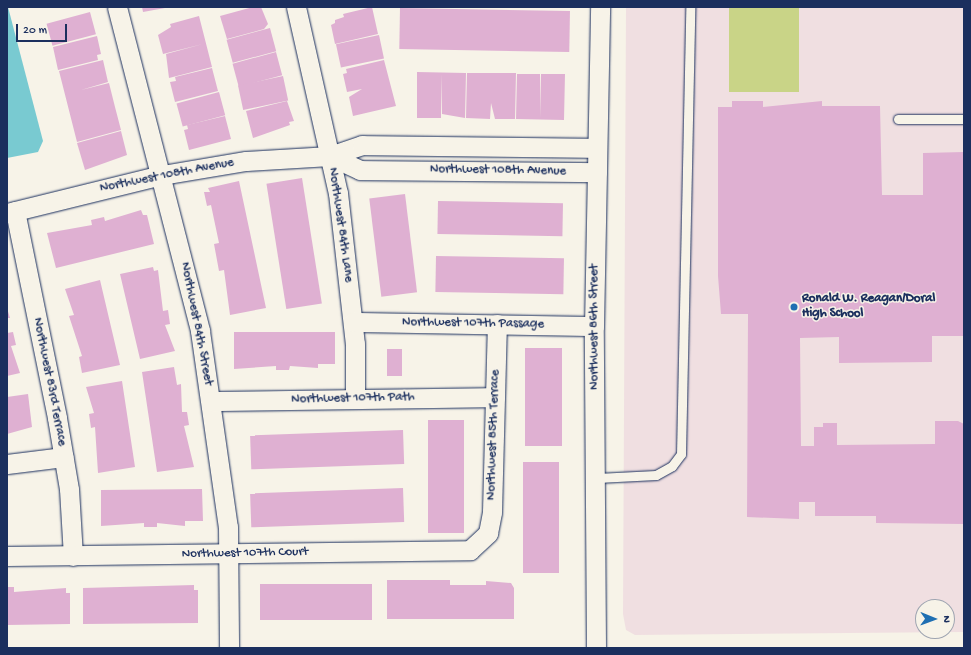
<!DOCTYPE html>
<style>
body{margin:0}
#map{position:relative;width:971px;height:655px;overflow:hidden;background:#f7f3e8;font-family:"Gochi Hand",sans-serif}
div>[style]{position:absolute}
.built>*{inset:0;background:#f0dfe1}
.green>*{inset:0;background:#c9d487;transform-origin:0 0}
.water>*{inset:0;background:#79cad1}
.building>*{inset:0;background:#dfb0d2;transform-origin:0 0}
.roads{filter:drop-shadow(0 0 1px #1b2f5e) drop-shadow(0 0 1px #1b2f5e)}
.service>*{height:9px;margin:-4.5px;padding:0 4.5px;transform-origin:4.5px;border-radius:4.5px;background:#f7f3e8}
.minor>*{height:19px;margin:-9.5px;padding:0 9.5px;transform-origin:9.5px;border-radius:9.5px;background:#f7f3e8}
.dots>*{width:11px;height:11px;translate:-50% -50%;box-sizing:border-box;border:2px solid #f7f3e8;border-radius:50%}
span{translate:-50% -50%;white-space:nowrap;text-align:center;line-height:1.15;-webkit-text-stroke:3px #f7f3e8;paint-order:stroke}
.street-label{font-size:13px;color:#1b2f5e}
.poi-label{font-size:13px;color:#1b2f5e;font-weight:700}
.left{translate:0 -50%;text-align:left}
.frame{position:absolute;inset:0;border:8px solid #1b2f5e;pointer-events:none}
.north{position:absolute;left:915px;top:599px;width:40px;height:40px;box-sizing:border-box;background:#f7f3e8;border:1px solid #9fa5b1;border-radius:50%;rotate:91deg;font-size:11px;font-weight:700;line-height:16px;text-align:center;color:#1b2f5e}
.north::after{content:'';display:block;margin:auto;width:14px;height:18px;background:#1f6fb2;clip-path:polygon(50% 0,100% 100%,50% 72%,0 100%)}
.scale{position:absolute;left:16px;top:24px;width:51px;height:18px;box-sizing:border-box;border:2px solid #1b2f5e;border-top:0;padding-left:5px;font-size:12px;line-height:14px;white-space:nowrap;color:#1b2f5e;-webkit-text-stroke:3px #f7f3e8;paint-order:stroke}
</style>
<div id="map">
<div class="built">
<div style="clip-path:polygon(evenodd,626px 7px,964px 7px,964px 632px,635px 635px,626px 630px,623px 614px,626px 7px,923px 607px,947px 607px,947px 631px,923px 631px,923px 607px)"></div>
</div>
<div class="green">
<div style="left:729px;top:7px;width:70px;height:85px"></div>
</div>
<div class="water">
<div style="clip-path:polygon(8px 7px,43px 141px,38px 152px,7px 158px)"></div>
</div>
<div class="building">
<div style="clip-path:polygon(142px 7px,165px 7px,165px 8px,143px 12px)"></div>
<div style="clip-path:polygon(253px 7px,261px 7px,268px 24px,264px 29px,227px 39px,220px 16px)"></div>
<div style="clip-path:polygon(372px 7px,378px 34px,335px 44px,331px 25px,335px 23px,335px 20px,344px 17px,343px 14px)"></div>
<div style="left:400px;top:8px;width:170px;height:41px;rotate:1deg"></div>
<div style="left:90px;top:12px;width:23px;height:45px;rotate:75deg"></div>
<div style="clip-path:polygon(199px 16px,212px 67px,169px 78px,166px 54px,203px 44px,163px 54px,158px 35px,171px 27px,170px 24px)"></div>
<div style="left:270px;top:28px;width:24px;height:45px;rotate:75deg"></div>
<div style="left:379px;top:35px;width:24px;height:44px;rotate:78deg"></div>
<div style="clip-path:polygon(97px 36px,101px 54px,97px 55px,98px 60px,58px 70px,53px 47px)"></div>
<div style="left:276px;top:52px;width:24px;height:45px;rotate:75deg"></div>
<div style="clip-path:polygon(103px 60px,108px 82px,81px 90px,109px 83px,115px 107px,87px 115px,115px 107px,121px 130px,77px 142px,59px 71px)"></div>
<div style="clip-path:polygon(384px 60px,396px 106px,353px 116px,349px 97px,362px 89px,347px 92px,343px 74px,347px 73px,346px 69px)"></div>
<div style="clip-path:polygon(212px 68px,218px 91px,175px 102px,170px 82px,176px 81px,175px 77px)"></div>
<div style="clip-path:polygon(417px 72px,466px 73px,465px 118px,442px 114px,441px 74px,441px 118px,417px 118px)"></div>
<div style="clip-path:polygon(467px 73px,516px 73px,515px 119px,495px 119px,491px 103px,490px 119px,466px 118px)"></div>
<div style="clip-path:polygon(517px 74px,540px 74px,540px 118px,541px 74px,565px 74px,564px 120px,516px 119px)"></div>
<div style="left:283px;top:76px;width:25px;height:46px;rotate:78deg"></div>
<div style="left:219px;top:92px;width:24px;height:44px;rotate:75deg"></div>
<div style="clip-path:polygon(287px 101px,294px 121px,289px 122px,290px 125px,253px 138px,246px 111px)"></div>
<div style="clip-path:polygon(732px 101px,763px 101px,763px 107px,822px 101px,822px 106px,880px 106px,882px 195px,923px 195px,923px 153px,964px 152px,964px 336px,932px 336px,932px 362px,839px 363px,839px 337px,800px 338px,801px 446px,814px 446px,814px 427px,823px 427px,823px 423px,837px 423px,837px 445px,935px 444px,935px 421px,958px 421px,964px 424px,964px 524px,876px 523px,876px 516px,815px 516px,815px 502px,799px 502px,799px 519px,747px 517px,748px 314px,721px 314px,718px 276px,718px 107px,732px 107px)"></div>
<div style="clip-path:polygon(225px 116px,231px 139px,189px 150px,184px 130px,188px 129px,187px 125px)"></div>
<div style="clip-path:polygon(121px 131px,127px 155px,85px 170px,77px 143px)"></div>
<div style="left:302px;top:178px;width:127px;height:36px;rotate:81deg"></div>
<div style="clip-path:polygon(239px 181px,266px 308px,230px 315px,224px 270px,219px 271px,214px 244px,219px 243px,211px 205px,207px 206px,204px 192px,210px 192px,208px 188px)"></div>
<div style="left:405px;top:194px;width:99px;height:36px;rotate:83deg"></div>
<div style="left:438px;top:201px;width:125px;height:33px;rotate:1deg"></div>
<div style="clip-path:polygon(141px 210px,143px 215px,147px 215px,154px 244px,56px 268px,47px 233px,92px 225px,91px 220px,104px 217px,105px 221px)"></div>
<div style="left:436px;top:256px;width:128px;height:36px;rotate:1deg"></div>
<div style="clip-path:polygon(153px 267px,154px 271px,158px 270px,163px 311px,168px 310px,170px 324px,165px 325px,175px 351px,140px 359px,120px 274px)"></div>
<div style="clip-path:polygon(100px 280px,120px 365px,82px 373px,79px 357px,82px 356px,69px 316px,74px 315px,65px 289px)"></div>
<div style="clip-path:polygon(7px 308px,10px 318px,7px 318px)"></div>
<div style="clip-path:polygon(13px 332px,16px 345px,11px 346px,20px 373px,7px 376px,7px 333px)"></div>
<div style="clip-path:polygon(234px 332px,335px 332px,335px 364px,318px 364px,318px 368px,290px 366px,289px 370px,276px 370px,276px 366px,234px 369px)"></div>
<div style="left:525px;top:348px;width:37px;height:98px"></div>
<div style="left:387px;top:349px;width:15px;height:27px"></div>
<div style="clip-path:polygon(174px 367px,177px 385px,181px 384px,182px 412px,187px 412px,189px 425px,184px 426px,194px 467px,157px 472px,142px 372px)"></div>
<div style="clip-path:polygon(122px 381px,135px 467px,98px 473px,95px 427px,91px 428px,89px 414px,94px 413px,86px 387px)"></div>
<div style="clip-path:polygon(28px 394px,32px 427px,7px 434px,7px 397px)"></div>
<div style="left:428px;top:420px;width:36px;height:113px"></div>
<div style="left:403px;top:430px;width:34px;height:153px;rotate:88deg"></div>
<div style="left:523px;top:462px;width:36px;height:111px"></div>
<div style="left:403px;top:488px;width:34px;height:153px;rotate:88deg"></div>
<div style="clip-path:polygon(202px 489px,203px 521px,185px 521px,185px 526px,157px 523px,157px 527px,144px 527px,144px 523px,101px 526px,101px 490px)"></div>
<div style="clip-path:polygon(387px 580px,450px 580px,450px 585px,486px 585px,486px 581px,511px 583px,514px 588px,514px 619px,387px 619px)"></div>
<div style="left:372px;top:584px;width:36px;height:112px;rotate:90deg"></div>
<div style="clip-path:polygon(194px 585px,194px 590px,198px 590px,198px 623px,83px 624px,83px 588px)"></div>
<div style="clip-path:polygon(7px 587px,14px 587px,14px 592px,66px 588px,66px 593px,70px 593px,70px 624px,7px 625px)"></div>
</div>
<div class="roads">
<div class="service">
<div style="left:898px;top:119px;width:66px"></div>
<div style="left:597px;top:478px;width:59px;rotate:-2.9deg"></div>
<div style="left:656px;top:475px;width:18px;rotate:-29deg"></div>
<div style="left:672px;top:466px;width:15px;rotate:-53deg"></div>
<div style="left:681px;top:454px;width:447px;rotate:-88.8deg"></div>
</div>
<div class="minor">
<div style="left:117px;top:7px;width:334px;rotate:75.6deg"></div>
<div style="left:200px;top:331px;width:198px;rotate:81.9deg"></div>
<div style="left:228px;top:527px;width:121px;rotate:89.5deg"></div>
<div style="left:296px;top:7px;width:191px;rotate:77.3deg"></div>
<div style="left:338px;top:193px;width:152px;rotate:83.6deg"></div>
<div style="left:355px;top:344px;width:55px;rotate:90deg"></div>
<div style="left:330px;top:156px;width:33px;rotate:25deg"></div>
<div style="left:360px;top:170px;width:237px;rotate:0.5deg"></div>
<div style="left:15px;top:211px;width:211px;rotate:78.5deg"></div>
<div style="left:57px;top:418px;width:72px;rotate:80.4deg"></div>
<div style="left:69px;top:489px;width:67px;rotate:86.6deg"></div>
<div style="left:7px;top:213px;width:160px;rotate:-13.8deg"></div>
<div style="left:162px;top:175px;width:85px;rotate:-9.5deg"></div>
<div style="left:246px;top:161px;width:84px;rotate:-3.4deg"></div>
<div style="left:330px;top:156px;width:34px;rotate:-19deg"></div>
<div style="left:362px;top:145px;width:235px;rotate:0.7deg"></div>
<div style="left:353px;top:322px;width:241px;rotate:1deg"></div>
<div style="left:211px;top:401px;width:284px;rotate:-0.8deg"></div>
<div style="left:7px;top:464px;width:57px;rotate:-7deg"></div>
<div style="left:7px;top:556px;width:463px;rotate:-0.7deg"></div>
<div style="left:470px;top:550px;width:25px;rotate:-43deg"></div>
<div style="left:488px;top:533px;width:21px;rotate:-79deg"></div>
<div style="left:492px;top:512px;width:188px;rotate:-88.5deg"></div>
<div style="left:596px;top:648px;width:322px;rotate:-90.4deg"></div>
<div style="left:594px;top:326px;width:319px;rotate:-88.9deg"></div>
</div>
</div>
<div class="dots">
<div style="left:794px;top:307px;background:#1f6fb2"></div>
</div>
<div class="street-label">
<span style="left:498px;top:171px;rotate:1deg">Northwest 108th Avenue</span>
<span style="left:167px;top:176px;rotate:-11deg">Northwest 108th Avenue</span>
<span style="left:340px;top:225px;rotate:82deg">Northwest 84th Lane</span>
<span style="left:196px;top:324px;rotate:79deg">Northwest 84th Street</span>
<span style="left:473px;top:324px;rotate:1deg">Northwest 107th Passage</span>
<span style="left:595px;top:327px;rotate:-90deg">Northwest 86th Street</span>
<span style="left:49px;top:382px;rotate:79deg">Northwest 83rd Terrace</span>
<span style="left:353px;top:399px;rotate:-1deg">Northwest 107th Path</span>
<span style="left:494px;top:435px;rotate:-88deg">Northwest 85th Terrace</span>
<span style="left:245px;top:554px;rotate:-1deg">Northwest 107th Court</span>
</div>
<div class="poi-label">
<span class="left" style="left:802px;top:307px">Ronald W. Reagan/Doral<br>High School</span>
</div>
<div class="frame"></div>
<div class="north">N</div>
<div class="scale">20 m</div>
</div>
